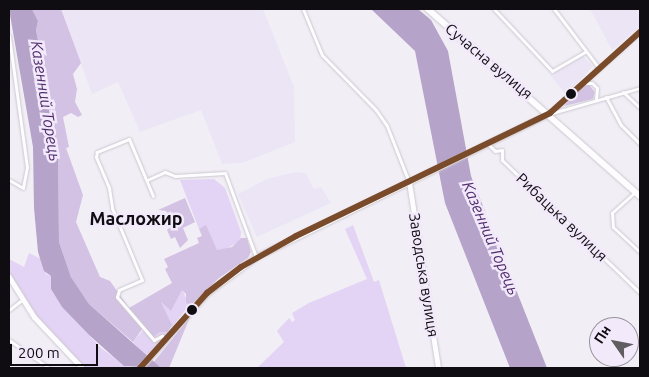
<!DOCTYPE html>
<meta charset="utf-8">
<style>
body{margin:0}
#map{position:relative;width:649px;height:377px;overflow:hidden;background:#f2eef6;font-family:Ubuntu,sans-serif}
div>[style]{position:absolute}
.built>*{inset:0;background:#ece5f5}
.green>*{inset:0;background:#e3d3f4}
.forest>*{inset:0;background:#d3c2e3}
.water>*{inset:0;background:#b6a3c9}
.roads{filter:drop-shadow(0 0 1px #cbc8ce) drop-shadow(0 0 1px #cbc8ce)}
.street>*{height:3px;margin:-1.5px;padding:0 1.5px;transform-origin:1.5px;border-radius:1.5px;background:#fdfcfe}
.secondary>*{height:5px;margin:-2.5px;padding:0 2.5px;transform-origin:2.5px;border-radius:2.5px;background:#fdfcfe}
.primary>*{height:5.5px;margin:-2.75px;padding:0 2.75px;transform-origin:2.75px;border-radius:2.75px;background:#fdfcfe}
.bus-1>*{height:6px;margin:-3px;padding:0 3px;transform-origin:3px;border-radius:3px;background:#7a4b2a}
.dots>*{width:14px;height:14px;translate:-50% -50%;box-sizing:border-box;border:2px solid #f2eafa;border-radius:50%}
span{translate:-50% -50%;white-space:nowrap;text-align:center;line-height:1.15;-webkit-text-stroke:5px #f2eafa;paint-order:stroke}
.street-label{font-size:15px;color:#100d12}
.water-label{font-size:16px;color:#512d6d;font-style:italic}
.quarter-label{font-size:18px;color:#100d12;font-weight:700}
.frame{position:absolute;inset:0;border:10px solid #100d12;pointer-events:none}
.north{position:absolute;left:589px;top:317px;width:50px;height:50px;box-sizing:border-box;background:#f2eafa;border:1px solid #98929d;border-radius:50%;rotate:303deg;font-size:14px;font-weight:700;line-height:20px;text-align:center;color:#100d12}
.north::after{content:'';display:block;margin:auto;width:18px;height:22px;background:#5f5c62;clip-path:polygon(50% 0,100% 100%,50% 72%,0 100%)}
.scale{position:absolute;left:10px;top:344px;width:88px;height:22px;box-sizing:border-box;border:2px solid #100d12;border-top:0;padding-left:6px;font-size:15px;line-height:18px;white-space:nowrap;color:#100d12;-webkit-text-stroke:4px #f2eafa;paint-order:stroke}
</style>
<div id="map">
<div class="built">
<div style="clip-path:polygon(61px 9px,263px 9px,294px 87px,295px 142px,242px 163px,222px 164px,201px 110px,140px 132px,118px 82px,92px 94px)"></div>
<div style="clip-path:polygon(590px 9px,638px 9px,640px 27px,612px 50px)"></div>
<div style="clip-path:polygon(580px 53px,593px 66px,566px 95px,550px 75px)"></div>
<div style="clip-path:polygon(295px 172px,306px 173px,314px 189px,321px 187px,331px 203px,257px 237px,238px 194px,267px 179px)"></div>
</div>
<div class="green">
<div style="clip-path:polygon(214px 179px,225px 188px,241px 232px,240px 241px,226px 249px,217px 250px,214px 246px,206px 226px,199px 229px,180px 180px)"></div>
<div style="clip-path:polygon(353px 225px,374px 282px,379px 280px,406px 368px,257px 368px,284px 342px,277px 331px,289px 318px,292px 322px,295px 320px,292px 313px,309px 303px,367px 279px,345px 229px)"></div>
<div style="clip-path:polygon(29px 253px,41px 259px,46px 274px,51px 276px,51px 289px,62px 307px,101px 348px,129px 368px,84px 368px,35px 316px,9px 272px,9px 259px,24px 267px)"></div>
<div style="clip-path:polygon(182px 289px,189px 305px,172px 327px,161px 302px,171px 311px)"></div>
<div style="clip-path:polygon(146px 327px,153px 337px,160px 332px,168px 332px,146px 356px,133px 342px)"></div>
</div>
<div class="forest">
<div style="clip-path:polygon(32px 9px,61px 9px,81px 63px,73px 74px,77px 89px,75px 102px,82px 115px,78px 117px,71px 113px,63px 117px,69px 147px,66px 148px,83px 195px,76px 222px,100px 277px,110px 281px,129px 308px,172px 283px,165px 269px,168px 267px,164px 259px,199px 243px,197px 238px,202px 236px,199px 229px,206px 225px,217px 250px,232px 247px,241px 238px,247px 238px,251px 252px,248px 258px,219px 278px,191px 305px,186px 303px,186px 294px,182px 290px,171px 311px,161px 302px,172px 325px,168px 332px,160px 332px,153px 337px,143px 328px,133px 342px,89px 304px,71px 277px,59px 242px,58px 147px,36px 30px,38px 21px)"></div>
<div style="clip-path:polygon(589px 85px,595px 92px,593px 99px,564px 106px,582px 86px)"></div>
<div style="clip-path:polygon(185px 198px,195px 222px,183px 228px,188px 240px,180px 248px,175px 237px,171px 239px,167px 230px,173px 225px,166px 211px,158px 210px)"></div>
<div style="clip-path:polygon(190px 317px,169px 368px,161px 368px,153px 363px)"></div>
</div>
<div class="water">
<div style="clip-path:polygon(9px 9px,32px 9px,38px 21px,36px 30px,58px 147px,59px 242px,71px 277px,89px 304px,161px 368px,124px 366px,89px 335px,62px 307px,51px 289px,51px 276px,44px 271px,38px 252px,34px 208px,33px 147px)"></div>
<div style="clip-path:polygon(371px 9px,418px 9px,431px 20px,448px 51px,471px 176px,547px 368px,510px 368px,445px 203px,415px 51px)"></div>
</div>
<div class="roads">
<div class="street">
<div style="left:303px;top:9px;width:50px;rotate:67.6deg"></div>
<div style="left:322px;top:55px;width:77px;rotate:45.5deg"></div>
<div style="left:376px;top:110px;width:19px;rotate:55deg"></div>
<div style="left:387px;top:126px;width:60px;rotate:68.6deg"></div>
<div style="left:494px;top:9px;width:85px;rotate:46.9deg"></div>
<div style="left:552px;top:71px;width:39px;rotate:-30deg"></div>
<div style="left:554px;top:9px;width:74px;rotate:52.7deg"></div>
<div style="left:9px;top:36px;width:132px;rotate:82.2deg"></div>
<div style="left:27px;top:167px;width:21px;rotate:101deg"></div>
<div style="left:23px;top:188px;width:16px;rotate:-150deg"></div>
<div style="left:584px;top:83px;width:8px"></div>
<div style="left:592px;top:83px;width:7px;rotate:45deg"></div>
<div style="left:597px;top:88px;width:12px;rotate:95deg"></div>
<div style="left:623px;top:92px;width:23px;rotate:43deg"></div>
<div style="left:606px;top:97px;width:32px;rotate:62deg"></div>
<div style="left:621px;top:125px;width:27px;rotate:45deg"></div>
<div style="left:550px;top:113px;width:121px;rotate:-42deg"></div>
<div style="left:552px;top:113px;width:91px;rotate:-15.9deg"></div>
<div style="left:489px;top:145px;width:8px;rotate:45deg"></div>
<div style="left:495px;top:151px;width:7px;rotate:-8deg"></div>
<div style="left:502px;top:150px;width:10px;rotate:90deg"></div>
<div style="left:502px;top:160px;width:192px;rotate:43.9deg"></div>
<div style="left:147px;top:180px;width:20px;rotate:-24deg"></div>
<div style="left:165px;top:172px;width:11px;rotate:22deg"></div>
<div style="left:175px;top:176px;width:50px;rotate:-3.4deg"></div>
<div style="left:225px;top:173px;width:90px;rotate:69.7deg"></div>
<div style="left:635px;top:192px;width:31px;rotate:138deg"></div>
<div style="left:612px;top:213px;width:14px;rotate:86deg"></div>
<div style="left:613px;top:227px;width:37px;rotate:43deg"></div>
<div style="left:153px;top:196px;width:62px;rotate:-112.8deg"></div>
<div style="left:129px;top:139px;width:35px;rotate:158deg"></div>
<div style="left:97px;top:152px;width:5px;rotate:101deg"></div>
<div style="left:96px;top:157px;width:34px;rotate:67deg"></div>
<div style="left:109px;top:188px;width:20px;rotate:81deg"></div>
<div style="left:112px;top:208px;width:78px;rotate:67.4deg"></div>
<div style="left:142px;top:280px;width:25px;rotate:157deg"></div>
<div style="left:119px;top:290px;width:7px;rotate:106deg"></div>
<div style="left:117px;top:297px;width:57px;rotate:49.3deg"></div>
<div style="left:154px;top:340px;width:9px;rotate:-27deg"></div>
<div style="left:162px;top:336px;width:5px;rotate:37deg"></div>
<div style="left:9px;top:310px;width:16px;rotate:-38deg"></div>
<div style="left:9px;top:340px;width:49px;rotate:35deg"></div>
</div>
<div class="secondary">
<div style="left:409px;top:182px;width:188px;rotate:81.1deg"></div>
<div style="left:9px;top:277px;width:47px;rotate:58deg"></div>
<div style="left:34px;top:317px;width:70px;rotate:46.7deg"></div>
<div style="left:140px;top:368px;width:101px;rotate:-48.2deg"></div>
<div style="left:207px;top:293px;width:61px;rotate:-36.3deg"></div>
<div style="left:256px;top:257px;width:327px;rotate:-26.1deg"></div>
</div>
<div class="primary">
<div style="left:428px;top:9px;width:283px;rotate:41.4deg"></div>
</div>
</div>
<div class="bus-1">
<div style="left:140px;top:368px;width:101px;rotate:-48.2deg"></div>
<div style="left:207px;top:293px;width:43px;rotate:-37.4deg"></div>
<div style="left:241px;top:267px;width:63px;rotate:-29.4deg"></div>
<div style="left:296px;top:236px;width:282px;rotate:-25.8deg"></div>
<div style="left:550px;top:113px;width:121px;rotate:-42deg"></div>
</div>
<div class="dots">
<div style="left:571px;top:94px;background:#100d12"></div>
<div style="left:192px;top:310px;background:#100d12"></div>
</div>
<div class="street-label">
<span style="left:489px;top:61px;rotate:40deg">Сучасна вулиця</span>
<span style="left:562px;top:217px;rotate:44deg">Рибацька вулиця</span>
<span style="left:424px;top:275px;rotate:81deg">Заводська вулиця</span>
</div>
<div class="water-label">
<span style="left:46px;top:101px;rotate:81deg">Казенний Торець</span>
<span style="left:491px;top:238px;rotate:67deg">Казенний Торець</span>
</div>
<div class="quarter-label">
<span style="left:136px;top:218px">Масложир</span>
</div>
<div class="frame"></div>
<div class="north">Пн</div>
<div class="scale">200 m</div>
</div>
